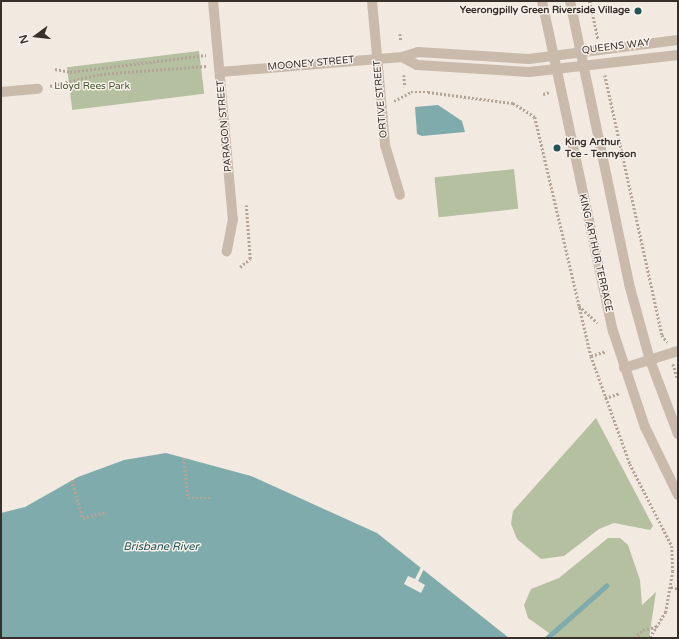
<!DOCTYPE html>
<style>
body{margin:0}
#map{position:relative;width:679px;height:639px;overflow:hidden;background:#f2e9e0;font-family:"Varela Round",sans-serif}
div>[style]{position:absolute}
.green>*{inset:0;background:#b5c0a0;transform-origin:0 0}
.water>*{inset:0;background:#80abad}
.pier>*{inset:0;background:#f2e9e0}
.stream>*{height:4.5px;margin:-2.25px;padding:0 2.25px;transform-origin:2.25px;border-radius:2.25px;background:#80abad}
.path>*{height:2.5px;margin-top:-1.25px;transform-origin:0;background:repeating-linear-gradient(90deg,#b5a496 0 2px,transparent 0 4px)}
.street>*{height:10px;margin:-5px;padding:0 5px;transform-origin:5px;border-radius:5px;background:#c9baac}
.dots>*{width:11px;height:11px;translate:-50% -50%;box-sizing:border-box;border:2px solid #f9f3ec;border-radius:50%}
span{translate:-50% -50%;white-space:nowrap;text-align:center;line-height:1.15;-webkit-text-stroke:3px #f9f3ec;paint-order:stroke}
.poi-label{font-size:10px;color:#382f2a;font-weight:700}
.right{translate:-100% -50%;text-align:right}
.left{translate:0 -50%;text-align:left}
.street-label{font-size:10px;color:#382f2a}
.park-label{font-size:10px;color:#475530}
.water-label{font-size:11px;color:#225357;font-style:italic}
.frame{position:absolute;inset:0;border:2px solid #382f2a;pointer-events:none}
.north{position:absolute;left:16px;top:16px;width:40px;height:40px;-webkit-text-stroke:3px #f9f3ec;paint-order:stroke;rotate:255deg;font-size:11px;font-weight:700;line-height:16px;text-align:center;color:#382f2a}
.north::after{content:'';display:block;margin:auto;width:14px;height:18px;background:#382f2a;clip-path:polygon(50% 0,100% 100%,50% 72%,0 100%)}
</style>
<div id="map">
<div class="green">
<div style="left:199px;top:51px;width:43px;height:133px;rotate:83deg"></div>
<div style="left:514px;top:169px;width:40px;height:80px;rotate:84deg"></div>
<div style="clip-path:polygon(596px 418px,653px 526px,650px 530px,614px 523px,599px 529px,564px 556px,541px 559px,517px 539px,511px 524px,513px 511px)"></div>
<div style="clip-path:polygon(608px 538px,620px 538px,628px 545px,640px 580px,642px 605px,656px 592px,649px 638px,556px 638px,528px 618px,524px 605px,531px 589px,559px 578px)"></div>
</div>
<div class="water">
<div style="clip-path:polygon(438px 105px,462px 121px,465px 132px,422px 136px,417px 134px,415px 107px)"></div>
<div style="clip-path:polygon(166px 453px,251px 476px,377px 533px,509px 638px,1px 638px,1px 513px,25px 507px,78px 477px,124px 460px)"></div>
</div>
<div class="pier">
<div style="clip-path:polygon(422px 565px,425px 567px,418px 581px,425px 585px,421px 593px,404px 584px,408px 576px,415px 579px)"></div>
</div>
<div class="stream">
<div style="left:547px;top:638px;width:79px;rotate:-41.4deg"></div>
</div>
<div class="path">
<div style="left:590px;top:1px;width:39px;rotate:78deg"></div>
<div style="left:400px;top:34px;width:7px;rotate:82deg"></div>
<div style="left:55px;top:69px;width:15px;rotate:11deg"></div>
<div style="left:70px;top:72px;width:137px;rotate:-7.1deg"></div>
<div style="left:404px;top:75px;width:12px;rotate:85deg"></div>
<div style="left:605px;top:75px;width:266px;rotate:77.6deg"></div>
<div style="left:662px;top:335px;width:9px;rotate:54deg"></div>
<div style="left:50px;top:86px;width:51px;rotate:-13.5deg"></div>
<div style="left:100px;top:74px;width:107px;rotate:-4.3deg"></div>
<div style="left:543px;top:94px;width:6px;rotate:-18deg"></div>
<div style="left:394px;top:101px;width:19px;rotate:-28deg"></div>
<div style="left:411px;top:92px;width:17px"></div>
<div style="left:428px;top:92px;width:86px;rotate:7.4deg"></div>
<div style="left:513px;top:103px;width:26px;rotate:32deg"></div>
<div style="left:535px;top:117px;width:245px;rotate:76.8deg"></div>
<div style="left:591px;top:356px;width:115px;rotate:70.1deg"></div>
<div style="left:630px;top:464px;width:92px;rotate:62.9deg"></div>
<div style="left:672px;top:546px;width:25px;rotate:88deg"></div>
<div style="left:673px;top:571px;width:42px;rotate:99.7deg"></div>
<div style="left:666px;top:612px;width:31px;rotate:122deg"></div>
<div style="left:240px;top:267px;width:13px;rotate:-39deg"></div>
<div style="left:250px;top:259px;width:54px;rotate:-94.2deg"></div>
<div style="left:579px;top:306px;width:25px;rotate:42deg"></div>
<div style="left:591px;top:356px;width:16px;rotate:-18deg"></div>
<div style="left:673px;top:364px;width:16px;rotate:72deg"></div>
<div style="left:605px;top:398px;width:16px;rotate:-18deg"></div>
<div style="left:184px;top:458px;width:40px;rotate:84.3deg"></div>
<div style="left:188px;top:498px;width:22px"></div>
<div style="left:72px;top:480px;width:40px;rotate:74deg"></div>
<div style="left:83px;top:518px;width:24px;rotate:-15deg"></div>
<div style="left:671px;top:587px;width:7px;rotate:16deg"></div>
<div style="left:639px;top:638px;width:4px;rotate:-124deg"></div>
<div style="left:637px;top:635px;width:8px;rotate:-40deg"></div>
<div style="left:643px;top:630px;width:16px;rotate:-15deg"></div>
</div>
<div class="street">
<div style="left:213px;top:1px;width:219px;rotate:84.8deg"></div>
<div style="left:233px;top:219px;width:33px;rotate:101deg"></div>
<div style="left:372px;top:1px;width:145px;rotate:84.8deg"></div>
<div style="left:385px;top:145px;width:52px;rotate:73.3deg"></div>
<div style="left:542px;top:1px;width:338px;rotate:77.9deg"></div>
<div style="left:613px;top:331px;width:101px;rotate:71.6deg"></div>
<div style="left:645px;top:427px;width:76px;rotate:64.1deg"></div>
<div style="left:570px;top:1px;width:289px;rotate:78.2deg"></div>
<div style="left:629px;top:284px;width:79px;rotate:74.6deg"></div>
<div style="left:650px;top:360px;width:79px;rotate:69.3deg"></div>
<div style="left:402px;top:57px;width:17px;rotate:28deg"></div>
<div style="left:417px;top:65px;width:112px;rotate:3.6deg"></div>
<div style="left:529px;top:72px;width:150px;rotate:-6.5deg"></div>
<div style="left:220px;top:72px;width:183px;rotate:-4.7deg"></div>
<div style="left:402px;top:57px;width:17px;rotate:-17deg"></div>
<div style="left:418px;top:52px;width:111px;rotate:3.6deg"></div>
<div style="left:529px;top:59px;width:150px;rotate:-7.3deg"></div>
<div style="left:1px;top:92px;width:37px;rotate:-5deg"></div>
<div style="left:624px;top:368px;width:57px;rotate:-17.5deg"></div>
</div>
<div class="dots">
<div style="left:638px;top:11px;background:#225357"></div>
<div style="left:557px;top:148px;background:#225357"></div>
</div>
<div class="poi-label">
<span class="right" style="left:630px;top:11px">Yeerongpilly Green Riverside Village</span>
<span class="left" style="left:565px;top:148px">King Arthur<br>Tce - Tennyson</span>
</div>
<div class="street-label">
<span style="left:616px;top:47px;rotate:-7deg">QUEENS WAY</span>
<span style="left:311px;top:64px;rotate:-5deg">MOONEY STREET</span>
<span style="left:381px;top:99px;rotate:-95deg">ORTIVE STREET</span>
<span style="left:225px;top:126px;rotate:-95deg">PARAGON STREET</span>
<span style="left:595px;top:253px;rotate:77deg">KING ARTHUR TERRACE</span>
</div>
<div class="park-label">
<span style="left:92px;top:87px">Lloyd Rees Park</span>
</div>
<div class="water-label">
<span style="left:161px;top:547px">Brisbane River</span>
</div>
<div class="frame"></div>
<div class="north">N</div>
</div>
